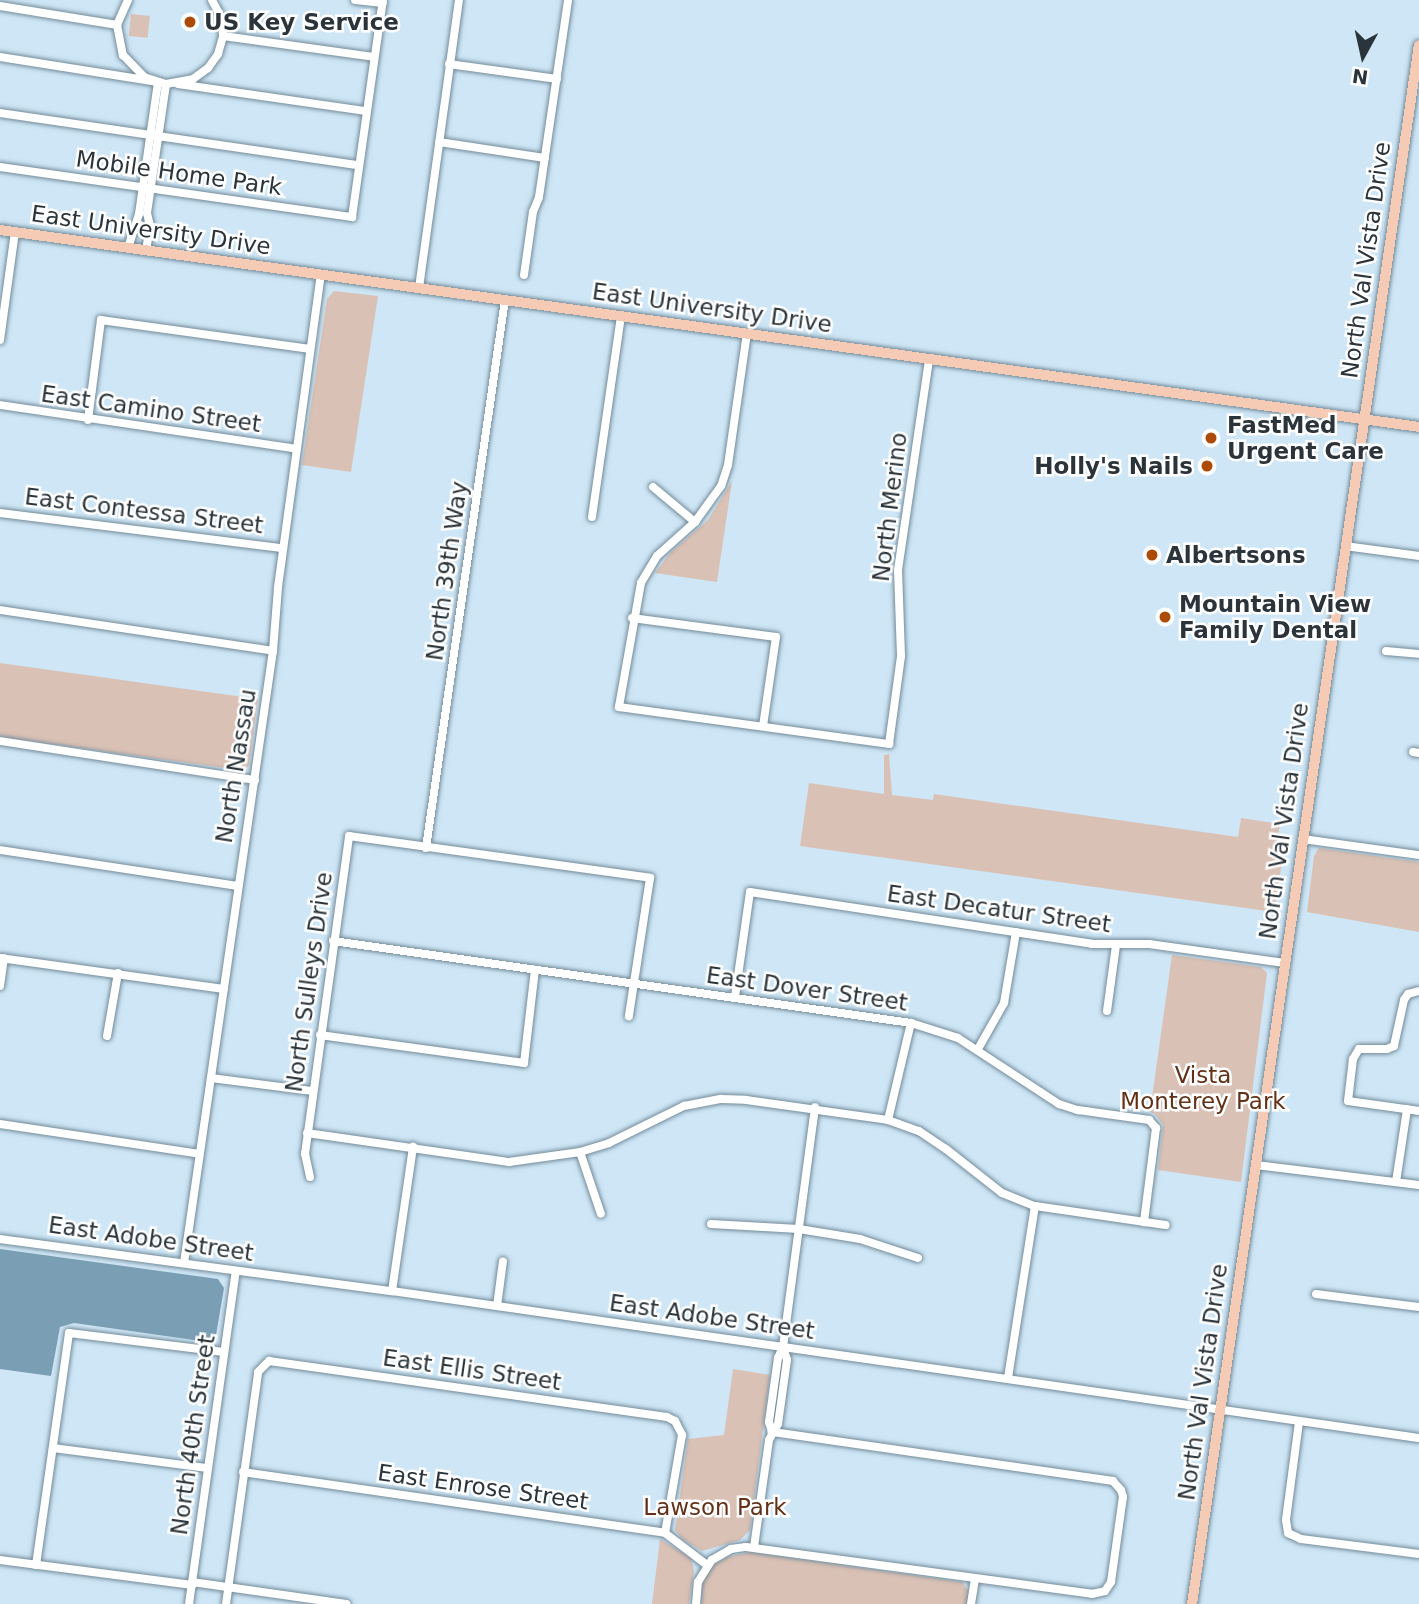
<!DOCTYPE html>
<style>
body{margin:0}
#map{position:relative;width:1419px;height:1604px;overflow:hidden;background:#cee6f6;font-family:"DejaVu Sans",sans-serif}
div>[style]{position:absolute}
.green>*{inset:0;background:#dac1b5;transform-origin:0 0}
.water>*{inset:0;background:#7a9eb3}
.roads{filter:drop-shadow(0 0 2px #748b99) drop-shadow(0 0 2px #748b99)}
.minor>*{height:8px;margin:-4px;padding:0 4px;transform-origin:4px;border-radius:4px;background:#fff}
.major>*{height:10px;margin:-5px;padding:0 5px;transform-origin:5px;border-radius:5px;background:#f6cbb6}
.dots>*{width:19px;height:19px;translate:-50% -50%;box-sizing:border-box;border:4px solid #fff;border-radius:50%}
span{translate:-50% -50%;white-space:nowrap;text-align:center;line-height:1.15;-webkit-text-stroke:5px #fff;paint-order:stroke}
.poi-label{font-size:23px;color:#2a343a;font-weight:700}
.left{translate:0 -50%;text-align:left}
.right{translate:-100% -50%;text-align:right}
.street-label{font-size:23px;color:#2a343a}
.park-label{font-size:23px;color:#623117}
.north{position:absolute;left:1328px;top:21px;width:70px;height:70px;-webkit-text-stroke:5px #fff;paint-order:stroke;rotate:188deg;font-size:19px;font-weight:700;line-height:28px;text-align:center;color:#2a343a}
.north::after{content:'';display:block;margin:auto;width:24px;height:32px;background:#2a343a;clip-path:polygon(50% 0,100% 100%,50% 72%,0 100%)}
</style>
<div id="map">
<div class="green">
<div style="left:131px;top:14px;width:19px;height:22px;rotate:6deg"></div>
<div style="clip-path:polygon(334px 291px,378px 296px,351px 472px,302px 465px,327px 299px)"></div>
<div style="clip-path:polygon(732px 481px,717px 582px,655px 573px,671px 552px,708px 520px)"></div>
<div style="clip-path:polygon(0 663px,258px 699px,249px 765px,244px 771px,239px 770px,0 737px)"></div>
<div style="clip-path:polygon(889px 754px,892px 795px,933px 800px,934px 794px,1238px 837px,1241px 818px,1280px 824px,1277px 842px,1285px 844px,1274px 912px,800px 846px,809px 783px,884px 794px,884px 755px)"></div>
<div style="clip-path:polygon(1319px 848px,1419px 862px,1419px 932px,1307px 912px,1314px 856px)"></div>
<div style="clip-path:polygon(1172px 955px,1261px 967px,1267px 973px,1241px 1182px,1158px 1170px,1163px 1125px,1155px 1114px,1150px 1112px)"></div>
<div style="clip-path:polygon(733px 1369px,770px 1375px,750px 1530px,740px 1540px,702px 1551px,682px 1539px,675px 1530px,688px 1439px,724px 1435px)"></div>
<div style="clip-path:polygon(660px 1539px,691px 1558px,694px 1571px,689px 1604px,652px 1604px)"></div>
<div style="clip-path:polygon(750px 1552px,962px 1582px,969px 1592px,967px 1604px,701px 1604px,702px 1584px,712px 1566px,727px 1557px)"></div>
</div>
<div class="water">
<div style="clip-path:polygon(0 1249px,218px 1279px,224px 1288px,216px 1335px,208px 1342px,74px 1323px,60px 1327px,51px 1376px,0 1369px)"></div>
</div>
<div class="roads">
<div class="minor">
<div style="left:128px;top:0;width:27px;rotate:114deg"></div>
<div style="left:117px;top:25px;width:31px;rotate:79deg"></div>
<div style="left:123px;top:55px;width:30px;rotate:46deg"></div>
<div style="left:144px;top:77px;width:23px;rotate:18deg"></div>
<div style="left:166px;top:84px;width:27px;rotate:-10deg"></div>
<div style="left:193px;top:79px;width:19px;rotate:-36deg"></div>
<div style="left:208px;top:68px;width:17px;rotate:-54deg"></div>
<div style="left:218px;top:54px;width:19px;rotate:-74deg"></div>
<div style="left:223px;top:36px;width:17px;rotate:-93deg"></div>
<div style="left:222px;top:19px;width:21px;rotate:-118deg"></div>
<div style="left:355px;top:0;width:28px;rotate:6deg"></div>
<div style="left:0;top:6px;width:119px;rotate:9.2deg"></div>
<div style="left:223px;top:36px;width:152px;rotate:7.9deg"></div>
<div style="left:0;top:57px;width:160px;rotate:9deg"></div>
<div style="left:158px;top:82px;width:133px;rotate:98.2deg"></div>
<div style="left:139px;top:214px;width:36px;rotate:108deg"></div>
<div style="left:449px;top:64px;width:109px;rotate:7.9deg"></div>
<div style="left:178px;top:84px;width:190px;rotate:8.2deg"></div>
<div style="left:0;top:113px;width:362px;rotate:8.3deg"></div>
<div style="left:439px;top:142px;width:107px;rotate:8.6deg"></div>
<div style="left:0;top:167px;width:356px;rotate:8.1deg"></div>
<div style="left:352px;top:217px;width:219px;rotate:-81.9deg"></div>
<div style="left:146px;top:251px;width:25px;rotate:-81deg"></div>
<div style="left:150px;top:226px;width:13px;rotate:-103deg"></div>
<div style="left:147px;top:213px;width:130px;rotate:-81.6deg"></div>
<div style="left:524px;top:275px;width:64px;rotate:-81.9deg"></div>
<div style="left:533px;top:212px;width:16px;rotate:-68deg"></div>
<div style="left:539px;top:197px;width:199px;rotate:-81.6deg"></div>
<div style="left:419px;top:288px;width:291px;rotate:-82.1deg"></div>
<div style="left:747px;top:333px;width:133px;rotate:98.2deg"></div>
<div style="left:728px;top:465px;width:22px;rotate:108deg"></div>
<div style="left:721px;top:486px;width:44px;rotate:125.8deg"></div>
<div style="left:695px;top:522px;width:51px;rotate:138.2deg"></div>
<div style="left:657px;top:556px;width:31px;rotate:121deg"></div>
<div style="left:641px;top:583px;width:126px;rotate:100.1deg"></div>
<div style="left:619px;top:707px;width:273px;rotate:7.8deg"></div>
<div style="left:889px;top:744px;width:89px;rotate:-82.2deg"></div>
<div style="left:901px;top:656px;width:86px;rotate:-92deg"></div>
<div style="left:898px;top:570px;width:213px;rotate:-81.6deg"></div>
<div style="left:0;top:340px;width:109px;rotate:-82.1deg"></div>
<div style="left:0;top:405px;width:300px;rotate:8.4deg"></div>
<div style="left:88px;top:420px;width:101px;rotate:-82.6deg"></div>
<div style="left:101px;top:320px;width:211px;rotate:7.9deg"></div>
<div style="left:653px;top:487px;width:55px;rotate:39.8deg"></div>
<div style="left:0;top:513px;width:284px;rotate:7.1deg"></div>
<div style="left:592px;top:517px;width:203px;rotate:-81.8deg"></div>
<div style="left:1345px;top:546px;width:75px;rotate:7.7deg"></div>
<div style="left:0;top:610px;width:276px;rotate:8.5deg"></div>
<div style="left:632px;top:618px;width:145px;rotate:7.5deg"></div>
<div style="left:776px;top:637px;width:90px;rotate:98.3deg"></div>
<div style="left:1386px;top:651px;width:33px;rotate:5deg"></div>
<div style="left:0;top:741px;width:258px;rotate:8.7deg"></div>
<div style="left:1413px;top:752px;width:6px;rotate:9deg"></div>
<div style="left:1303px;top:839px;width:117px;rotate:7.9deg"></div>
<div style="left:426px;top:848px;width:554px;rotate:-81.8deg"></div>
<div style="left:0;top:850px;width:240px;rotate:8.6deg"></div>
<div style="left:333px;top:941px;width:584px;rotate:8.07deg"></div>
<div style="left:911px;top:1023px;width:49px;rotate:17.7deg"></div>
<div style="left:958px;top:1038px;width:121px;rotate:33.2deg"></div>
<div style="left:1059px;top:1104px;width:20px;rotate:18deg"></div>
<div style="left:1078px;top:1110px;width:72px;rotate:8deg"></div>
<div style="left:1149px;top:1120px;width:11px;rotate:49deg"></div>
<div style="left:1156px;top:1128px;width:95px;rotate:97.3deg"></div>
<div style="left:0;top:958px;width:226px;rotate:7.9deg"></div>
<div style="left:0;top:986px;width:28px;rotate:-82deg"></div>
<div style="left:1419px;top:991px;width:11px;rotate:165deg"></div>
<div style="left:1408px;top:994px;width:7px;rotate:124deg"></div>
<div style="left:1404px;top:1000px;width:47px;rotate:102.3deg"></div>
<div style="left:1394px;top:1046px;width:8px;rotate:157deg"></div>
<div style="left:1387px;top:1049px;width:28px;rotate:180deg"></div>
<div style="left:1359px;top:1049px;width:12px;rotate:121deg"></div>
<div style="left:1353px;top:1059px;width:42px;rotate:96.8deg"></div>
<div style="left:1348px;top:1101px;width:72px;rotate:8deg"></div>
<div style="left:735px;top:997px;width:106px;rotate:-81.9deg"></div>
<div style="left:750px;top:892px;width:346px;rotate:8.6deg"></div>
<div style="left:1092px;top:944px;width:57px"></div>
<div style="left:1149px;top:944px;width:137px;rotate:8deg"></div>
<div style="left:1107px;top:1011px;width:67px;rotate:-82.2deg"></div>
<div style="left:320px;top:1035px;width:206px;rotate:7.8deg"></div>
<div style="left:524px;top:1063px;width:94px;rotate:-83.3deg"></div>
<div style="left:107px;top:1036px;width:64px;rotate:-80.1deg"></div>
<div style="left:978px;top:1049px;width:53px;rotate:-60.5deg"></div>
<div style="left:1004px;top:1003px;width:72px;rotate:-80.4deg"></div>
<div style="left:211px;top:1078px;width:103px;rotate:7.3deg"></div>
<div style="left:888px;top:1120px;width:100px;rotate:-76.7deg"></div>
<div style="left:0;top:1124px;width:202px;rotate:8.5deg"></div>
<div style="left:307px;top:1133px;width:204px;rotate:8.2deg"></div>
<div style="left:509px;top:1162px;width:72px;rotate:-8deg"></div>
<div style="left:580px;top:1152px;width:30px;rotate:-17deg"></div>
<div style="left:609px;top:1143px;width:84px;rotate:-26.3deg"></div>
<div style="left:684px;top:1106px;width:38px;rotate:-11deg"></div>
<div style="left:721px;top:1099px;width:25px;rotate:2deg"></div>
<div style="left:746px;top:1100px;width:143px;rotate:8deg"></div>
<div style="left:888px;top:1120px;width:33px;rotate:20deg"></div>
<div style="left:919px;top:1131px;width:32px;rotate:34deg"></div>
<div style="left:946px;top:1149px;width:71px;rotate:38.2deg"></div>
<div style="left:1002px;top:1193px;width:35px;rotate:22deg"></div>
<div style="left:1035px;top:1206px;width:132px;rotate:8.3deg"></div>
<div style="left:580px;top:1152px;width:65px;rotate:71.3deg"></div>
<div style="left:1256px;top:1165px;width:164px;rotate:7deg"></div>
<div style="left:310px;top:1177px;width:24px;rotate:-102deg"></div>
<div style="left:305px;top:1154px;width:321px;rotate:-82.1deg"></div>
<div style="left:349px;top:836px;width:304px;rotate:7.9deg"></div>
<div style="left:650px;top:878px;width:140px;rotate:98.7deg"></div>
<div style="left:1396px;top:1182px;width:74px;rotate:-81.4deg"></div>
<div style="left:711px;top:1224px;width:88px;rotate:3.3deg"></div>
<div style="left:799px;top:1229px;width:62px;rotate:9.3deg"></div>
<div style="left:860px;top:1239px;width:61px;rotate:18.1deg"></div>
<div style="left:0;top:1239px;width:395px;rotate:7.6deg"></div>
<div style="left:392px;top:1291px;width:1037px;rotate:8.15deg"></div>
<div style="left:184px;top:1263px;width:618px;rotate:-81.73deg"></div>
<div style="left:273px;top:651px;width:64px;rotate:-85.5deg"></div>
<div style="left:278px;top:587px;width:315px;rotate:-82.2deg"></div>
<div style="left:392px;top:1291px;width:146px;rotate:-81.7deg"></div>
<div style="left:1316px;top:1294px;width:104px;rotate:7.2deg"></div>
<div style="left:497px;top:1306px;width:45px;rotate:-82.4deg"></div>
<div style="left:1008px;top:1378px;width:174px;rotate:-81.1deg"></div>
<div style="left:1299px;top:1422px;width:99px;rotate:97.6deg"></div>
<div style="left:1286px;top:1520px;width:13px;rotate:81deg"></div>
<div style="left:1288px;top:1533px;width:14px;rotate:25deg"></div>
<div style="left:1301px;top:1539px;width:119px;rotate:7.2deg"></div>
<div style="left:772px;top:1432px;width:10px;rotate:-107deg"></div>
<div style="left:769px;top:1422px;width:65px;rotate:-82deg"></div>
<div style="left:778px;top:1358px;width:12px;rotate:-66deg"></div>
<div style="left:783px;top:1347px;width:242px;rotate:-82.4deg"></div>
<div style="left:53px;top:1448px;width:156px;rotate:7.4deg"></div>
<div style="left:243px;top:1472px;width:426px;rotate:8.2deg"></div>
<div style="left:665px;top:1533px;width:53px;rotate:37.3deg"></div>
<div style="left:754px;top:1547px;width:108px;rotate:-82deg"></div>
<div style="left:769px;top:1440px;width:18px;rotate:-61deg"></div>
<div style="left:778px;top:1424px;width:65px;rotate:-82deg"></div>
<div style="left:787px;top:1360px;width:14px;rotate:-107deg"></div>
<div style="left:0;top:1560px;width:194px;rotate:7.4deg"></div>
<div style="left:36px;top:1565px;width:234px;rotate:-81.9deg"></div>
<div style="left:69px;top:1333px;width:156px;rotate:7deg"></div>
<div style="left:192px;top:1582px;width:156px;rotate:8.1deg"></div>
<div style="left:189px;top:1604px;width:336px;rotate:-82deg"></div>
<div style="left:226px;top:1604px;width:234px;rotate:-82.1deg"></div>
<div style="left:258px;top:1372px;width:16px;rotate:-45deg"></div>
<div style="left:269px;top:1361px;width:402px;rotate:8deg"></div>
<div style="left:667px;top:1417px;width:9px;rotate:27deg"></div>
<div style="left:675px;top:1421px;width:16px;rotate:63deg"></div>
<div style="left:682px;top:1435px;width:99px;rotate:99.8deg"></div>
<div style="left:696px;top:1604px;width:22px;rotate:-85deg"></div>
<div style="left:698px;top:1582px;width:26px;rotate:-58deg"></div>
<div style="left:712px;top:1560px;width:22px;rotate:-30deg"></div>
<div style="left:731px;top:1549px;width:15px;rotate:-8deg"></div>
<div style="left:746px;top:1547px;width:349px;rotate:7.7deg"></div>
<div style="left:1092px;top:1594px;width:13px;rotate:-13deg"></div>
<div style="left:1105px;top:1591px;width:11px;rotate:-56deg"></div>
<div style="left:1111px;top:1582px;width:86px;rotate:-82deg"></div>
<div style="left:1123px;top:1497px;width:7px;rotate:-106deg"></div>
<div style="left:1121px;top:1490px;width:12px;rotate:-132deg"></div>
<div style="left:1113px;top:1481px;width:345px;rotate:-171.8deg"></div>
<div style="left:971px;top:1604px;width:26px;rotate:-81deg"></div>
</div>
<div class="major">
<div style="left:0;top:230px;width:1433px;rotate:7.9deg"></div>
<div style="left:1192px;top:1604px;width:1575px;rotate:-81.72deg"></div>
</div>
</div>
<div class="dots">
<div style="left:190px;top:22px;background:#ac4b06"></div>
<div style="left:1211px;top:438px;background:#ac4b06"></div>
<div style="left:1207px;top:466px;background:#ac4b06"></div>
<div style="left:1152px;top:555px;background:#ac4b06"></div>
<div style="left:1165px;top:617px;background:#ac4b06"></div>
</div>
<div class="poi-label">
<span class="left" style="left:204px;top:22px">US Key Service</span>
<span class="left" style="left:1227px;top:438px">FastMed<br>Urgent Care</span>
<span class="right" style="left:1193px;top:466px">Holly's Nails</span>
<span class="left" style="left:1166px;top:555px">Albertsons</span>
<span class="left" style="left:1179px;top:617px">Mountain View<br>Family Dental</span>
</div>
<div class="street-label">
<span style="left:179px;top:173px;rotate:8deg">Mobile Home Park</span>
<span style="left:151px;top:230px;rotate:8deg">East University Drive</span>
<span style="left:1366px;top:260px;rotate:-82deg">North Val Vista Drive</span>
<span style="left:712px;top:308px;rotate:8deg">East University Drive</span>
<span style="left:151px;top:409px;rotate:8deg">East Camino Street</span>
<span style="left:890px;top:507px;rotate:-83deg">North Merino</span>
<span style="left:144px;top:511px;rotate:7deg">East Contessa Street</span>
<span style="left:447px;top:571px;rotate:-82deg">North 39th Way</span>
<span style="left:236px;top:766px;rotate:-81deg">North Nassau</span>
<span style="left:1284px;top:821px;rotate:-82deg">North Val Vista Drive</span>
<span style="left:999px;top:909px;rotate:8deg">East Decatur Street</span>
<span style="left:309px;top:982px;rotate:-82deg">North Sulleys Drive</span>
<span style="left:807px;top:989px;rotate:8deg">East Dover Street</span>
<span style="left:151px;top:1239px;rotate:8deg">East Adobe Street</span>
<span style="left:712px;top:1317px;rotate:8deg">East Adobe Street</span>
<span style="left:472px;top:1370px;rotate:8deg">East Ellis Street</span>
<span style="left:1203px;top:1382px;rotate:-82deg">North Val Vista Drive</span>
<span style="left:193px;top:1435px;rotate:-82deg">North 40th Street</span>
<span style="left:483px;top:1487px;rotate:8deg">East Enrose Street</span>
</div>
<div class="park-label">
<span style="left:1203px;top:1088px">Vista<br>Monterey Park</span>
<span style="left:715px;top:1507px">Lawson Park</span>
</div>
<div class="north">N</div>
</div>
